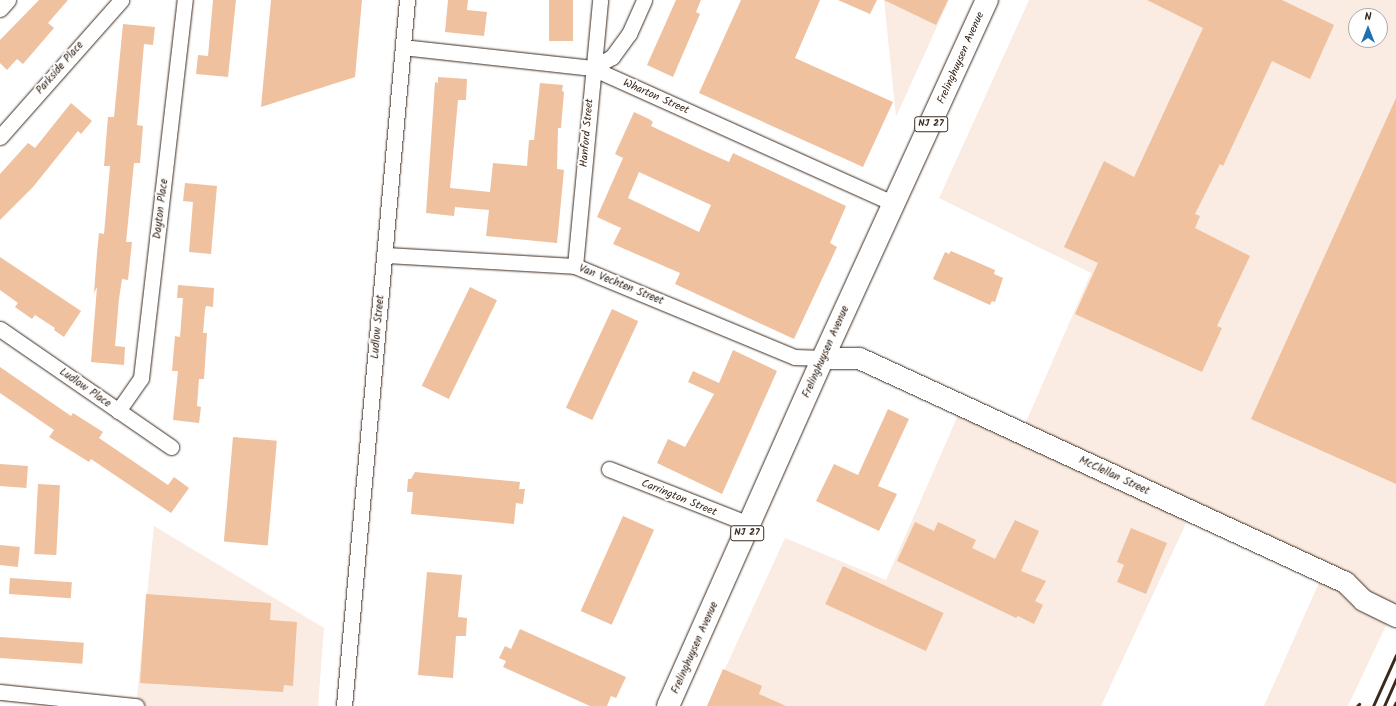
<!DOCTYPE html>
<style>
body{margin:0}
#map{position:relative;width:1396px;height:706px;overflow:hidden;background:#fff;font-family:Kalam,sans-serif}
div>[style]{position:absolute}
.built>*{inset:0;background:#faece2}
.building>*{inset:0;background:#efc19e;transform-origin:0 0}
.roads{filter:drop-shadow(0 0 1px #3b2a1e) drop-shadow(0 0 1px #3b2a1e)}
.minor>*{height:15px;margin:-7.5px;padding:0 7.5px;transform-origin:7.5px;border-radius:7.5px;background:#fff}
.secondary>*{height:21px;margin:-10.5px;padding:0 10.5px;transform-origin:10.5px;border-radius:10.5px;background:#fff}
.primary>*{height:22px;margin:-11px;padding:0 11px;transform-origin:11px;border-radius:11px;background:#fff}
.rail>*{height:3px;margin:-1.5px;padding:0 1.5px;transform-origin:1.5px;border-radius:1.5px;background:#3b2a1e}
span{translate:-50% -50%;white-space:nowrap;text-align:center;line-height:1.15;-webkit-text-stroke:4px #fff;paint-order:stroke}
.shield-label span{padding:1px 3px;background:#fff;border:1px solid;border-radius:3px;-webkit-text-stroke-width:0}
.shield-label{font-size:10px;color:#3b2a1e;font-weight:700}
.street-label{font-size:11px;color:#3b2a1e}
.north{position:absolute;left:1348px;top:8px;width:40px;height:40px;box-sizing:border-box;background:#fff;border:1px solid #b1aaa5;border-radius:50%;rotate:0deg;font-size:11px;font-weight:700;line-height:16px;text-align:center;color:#3b2a1e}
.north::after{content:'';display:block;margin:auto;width:14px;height:18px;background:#1f6fb2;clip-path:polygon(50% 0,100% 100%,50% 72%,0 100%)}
</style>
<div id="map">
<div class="built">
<div style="clip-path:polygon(884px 0,949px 0,896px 117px)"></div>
<div style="clip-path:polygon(evenodd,1029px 0,1396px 0,1396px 604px,1348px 706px,1264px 706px,1326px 567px,1196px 502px,1101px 706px,708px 706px,785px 538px,886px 580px,962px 406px,1022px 431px,1091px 273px,939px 198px,1029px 0,1356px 16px,1380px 16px,1380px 40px,1356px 40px,1356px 16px)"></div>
<div style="clip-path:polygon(154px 526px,324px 628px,318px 706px,136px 706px)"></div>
</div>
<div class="building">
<div style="clip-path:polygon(39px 0,68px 0,48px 23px,54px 28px,23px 64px,17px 59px,7px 70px,0 63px,0 40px)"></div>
<div style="clip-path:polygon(213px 0,236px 0,228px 77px,196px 74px,198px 55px,208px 56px)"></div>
<div style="clip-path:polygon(271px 0,362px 0,355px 77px,261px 107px)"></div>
<div style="clip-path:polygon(448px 0,468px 0,467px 10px,487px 12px,484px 36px,445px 32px)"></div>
<div style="left:549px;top:0;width:24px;height:41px"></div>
<div style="clip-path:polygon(676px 0,701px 0,696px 12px,700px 14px,673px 77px,647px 65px)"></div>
<div style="clip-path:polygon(741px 0,820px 0,795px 58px,893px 102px,863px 167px,699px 93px)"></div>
<div style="clip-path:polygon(838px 0,877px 0,870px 14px)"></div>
<div style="clip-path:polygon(884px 0,948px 0,936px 25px)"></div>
<div style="clip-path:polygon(1147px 0,1282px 0,1334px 25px,1310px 79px,1272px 61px,1223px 166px,1220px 164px,1195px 214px,1200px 216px,1195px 228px,1250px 256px,1217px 326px,1222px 328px,1202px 372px,1075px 314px,1098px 263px,1064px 247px,1104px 161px,1134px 177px,1203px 28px)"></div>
<div style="clip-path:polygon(123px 24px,155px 27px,153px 45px,144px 44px,137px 125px,143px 126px,140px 163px,134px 163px,126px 242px,132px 242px,128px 280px,122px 279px,119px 299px,115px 346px,125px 347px,124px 365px,91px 362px,97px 287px,94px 293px,97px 253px,99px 233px,104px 234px,110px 166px,104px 166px,107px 129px,108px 117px,114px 117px)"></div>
<div style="clip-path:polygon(438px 77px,467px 79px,466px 100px,458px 100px,450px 188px,490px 192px,493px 163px,527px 166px,529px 140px,534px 140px,540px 83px,563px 85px,562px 91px,564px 92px,561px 128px,558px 128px,557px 169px,564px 170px,557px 243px,486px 236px,489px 210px,455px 207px,454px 216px,426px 213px,435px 82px,438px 83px)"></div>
<div style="clip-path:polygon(1396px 98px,1396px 484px,1251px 419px)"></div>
<div style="clip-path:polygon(71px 103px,92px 121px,81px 134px,78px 131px,33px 187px,0 220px,0 174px,28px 143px,35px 148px)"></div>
<div style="clip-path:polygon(evenodd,634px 112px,649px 119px,653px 122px,651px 126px,702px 150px,729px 162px,733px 153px,846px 206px,830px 243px,837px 247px,794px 339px,675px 284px,680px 273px,613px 244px,621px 228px,597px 217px,623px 158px,615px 154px,634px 112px,639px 172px,711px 205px,699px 232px,628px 198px,639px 172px)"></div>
<div style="clip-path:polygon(185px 183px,217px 186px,211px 254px,189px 252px,193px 202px,183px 201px)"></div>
<div style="clip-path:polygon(951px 251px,995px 270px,994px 274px,1003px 278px,995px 302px,992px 301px,990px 305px,933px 279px,945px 252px,949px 254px)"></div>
<div style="clip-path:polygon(0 257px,81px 311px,64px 337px,54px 330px,55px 328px,35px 315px,32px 319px,15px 307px,18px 303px,0 290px)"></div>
<div style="clip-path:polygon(178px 285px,214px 288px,213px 307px,206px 306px,205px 310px,203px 333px,207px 333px,204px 379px,199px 379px,197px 406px,201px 407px,199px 423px,173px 420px,178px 371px,172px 371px,175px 336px,180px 337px,183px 298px,177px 298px)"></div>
<div style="left:470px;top:287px;width:30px;height:110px;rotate:26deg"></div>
<div style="left:612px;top:309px;width:29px;height:109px;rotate:25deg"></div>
<div style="clip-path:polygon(733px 350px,777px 371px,722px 494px,657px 463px,668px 439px,685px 447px,714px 394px,688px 382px,693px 371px,719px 383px)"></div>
<div style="clip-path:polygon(0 367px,71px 416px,73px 413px,103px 432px,99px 438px,168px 485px,174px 477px,189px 488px,171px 513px,91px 459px,89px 462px,49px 437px,54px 430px,0 393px)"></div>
<div style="clip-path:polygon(888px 409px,909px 419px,878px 486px,897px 494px,879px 531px,816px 501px,834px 464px,858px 475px)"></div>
<div style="left:233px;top:437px;width:44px;height:105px;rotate:5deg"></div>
<div style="left:0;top:464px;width:28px;height:22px;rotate:4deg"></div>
<div style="clip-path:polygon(415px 472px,520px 482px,519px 489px,525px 489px,523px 504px,516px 503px,514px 524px,411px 514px,413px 492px,407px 492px,408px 479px,411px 479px)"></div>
<div style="left:38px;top:484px;width:22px;height:70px;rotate:3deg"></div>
<div style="left:623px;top:516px;width:34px;height:104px;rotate:24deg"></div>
<div style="clip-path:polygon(1015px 520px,1039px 531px,1021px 571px,1046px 581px,1035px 601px,1043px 605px,1034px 624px,1018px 616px,1016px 618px,897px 561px,915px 522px,934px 531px,938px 522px,976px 540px,972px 548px,995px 559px)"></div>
<div style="clip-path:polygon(1131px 528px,1167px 543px,1146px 594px,1117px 582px,1124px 565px,1117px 562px)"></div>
<div style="left:0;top:545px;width:20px;height:20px;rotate:6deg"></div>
<div style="left:843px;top:566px;width:111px;height:42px;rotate:25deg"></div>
<div style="clip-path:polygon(427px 572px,462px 575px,458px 617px,467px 618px,466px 636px,456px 636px,453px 678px,418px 675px)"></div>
<div style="left:10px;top:578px;width:62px;height:16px;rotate:4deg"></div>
<div style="clip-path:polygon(146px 594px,271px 603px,270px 620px,297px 622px,293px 686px,284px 685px,283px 692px,140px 683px)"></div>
<div style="clip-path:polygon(520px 629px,626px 677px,616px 698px,611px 696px,607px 706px,590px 706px,503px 667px,506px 661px,499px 658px,505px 646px,511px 649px)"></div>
<div style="left:0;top:637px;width:84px;height:21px;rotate:4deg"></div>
<div style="clip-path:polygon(723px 669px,762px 686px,759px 694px,786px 706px,707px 706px)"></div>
</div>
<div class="roads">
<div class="minor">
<div style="left:0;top:9px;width:12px;rotate:-48deg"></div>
<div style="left:403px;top:47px;width:190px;rotate:6.3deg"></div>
<div style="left:592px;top:68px;width:331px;rotate:24.2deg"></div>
<div style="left:592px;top:68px;width:23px;rotate:-29deg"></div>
<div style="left:612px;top:57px;width:29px;rotate:-54deg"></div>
<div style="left:629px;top:34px;width:37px;rotate:-66deg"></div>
<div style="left:0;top:137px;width:183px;rotate:-48.5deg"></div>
<div style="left:385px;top:255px;width:190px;rotate:3.3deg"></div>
<div style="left:575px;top:266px;width:238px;rotate:22.5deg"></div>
<div style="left:795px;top:357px;width:28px;rotate:2deg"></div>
<div style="left:575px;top:266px;width:267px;rotate:-84.6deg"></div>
<div style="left:0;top:329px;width:208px;rotate:34.6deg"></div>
<div style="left:118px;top:411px;width:40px;rotate:-55.1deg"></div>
<div style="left:141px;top:378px;width:381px;rotate:-83.4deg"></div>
<div style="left:609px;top:469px;width:153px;rotate:21.5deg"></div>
<div style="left:0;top:692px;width:137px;rotate:5.9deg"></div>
<div style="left:344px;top:706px;width:709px;rotate:-84.9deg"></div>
</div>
<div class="secondary">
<div style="left:823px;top:358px;width:36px"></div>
<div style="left:859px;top:358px;width:535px;rotate:24.75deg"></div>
<div style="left:1345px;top:582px;width:25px;rotate:45deg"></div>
<div style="left:1363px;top:600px;width:37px;rotate:26deg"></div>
</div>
<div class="primary">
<div style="left:668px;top:706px;width:381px;rotate:-66deg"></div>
<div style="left:823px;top:358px;width:394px;rotate:-65.4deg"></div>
</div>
</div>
<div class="rail">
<div style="left:1357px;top:706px;width:3px;rotate:-45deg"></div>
<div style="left:1373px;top:706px;width:56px;rotate:-65.7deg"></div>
<div style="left:1384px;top:706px;width:30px;rotate:-66deg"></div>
<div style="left:1394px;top:706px;width:4px;rotate:-63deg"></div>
</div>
<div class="shield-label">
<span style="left:931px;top:124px">NJ 27</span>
<span style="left:747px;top:533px">NJ 27</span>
</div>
<div class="street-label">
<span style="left:961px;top:58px;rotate:-66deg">Frelinghuysen Avenue</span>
<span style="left:60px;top:68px;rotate:-49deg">Parkside Place</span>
<span style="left:656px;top:97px;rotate:24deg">Wharton Street</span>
<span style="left:587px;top:133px;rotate:-85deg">Hanford Street</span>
<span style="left:161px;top:209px;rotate:-83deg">Dayton Place</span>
<span style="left:621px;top:285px;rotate:22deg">Van Vechten Street</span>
<span style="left:378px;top:327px;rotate:-85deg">Ludlow Street</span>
<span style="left:826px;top:352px;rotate:-66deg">Frelinghuysen Avenue</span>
<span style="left:85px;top:388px;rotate:35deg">Ludlow Place</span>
<span style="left:1114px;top:476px;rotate:25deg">McClellan Street</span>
<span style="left:679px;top:498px;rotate:22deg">Carrington Street</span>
<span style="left:695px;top:648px;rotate:-66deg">Frelinghuysen Avenue</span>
</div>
<div class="north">N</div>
</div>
